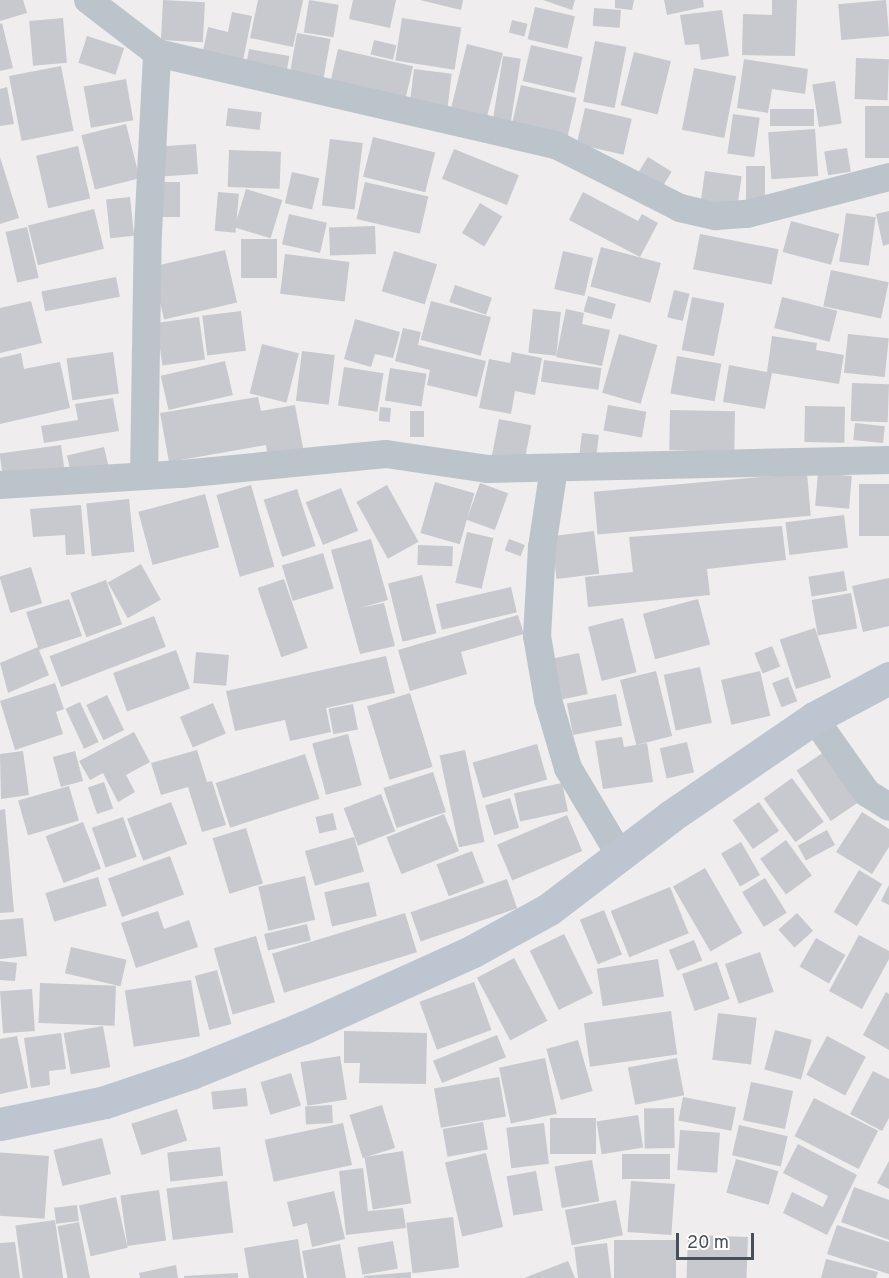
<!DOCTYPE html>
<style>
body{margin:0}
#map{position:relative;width:889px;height:1278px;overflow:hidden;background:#efeded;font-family:Overpass,sans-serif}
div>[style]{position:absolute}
.building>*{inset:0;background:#c7c9cf;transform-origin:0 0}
.minor>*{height:28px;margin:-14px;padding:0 14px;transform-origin:14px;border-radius:14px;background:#bcc4cb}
.secondary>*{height:33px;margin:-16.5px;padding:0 16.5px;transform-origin:16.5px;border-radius:16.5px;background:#bcc5d0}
span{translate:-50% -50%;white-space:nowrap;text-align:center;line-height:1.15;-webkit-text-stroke:5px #fff;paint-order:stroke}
.scale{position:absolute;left:676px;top:1233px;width:78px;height:27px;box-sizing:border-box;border:3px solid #475059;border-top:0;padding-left:8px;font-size:18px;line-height:21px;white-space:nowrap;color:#475059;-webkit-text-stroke:4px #fff;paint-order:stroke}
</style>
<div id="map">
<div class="building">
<div style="clip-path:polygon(0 0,23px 0,27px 13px,0 21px)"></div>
<div style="left:163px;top:0;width:42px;height:40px;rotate:3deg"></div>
<div style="clip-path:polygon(258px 0,303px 0,293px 47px,250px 38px)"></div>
<div style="left:309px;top:0;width:30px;height:33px;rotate:9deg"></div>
<div style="clip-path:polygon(353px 0,396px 0,390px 28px,349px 19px)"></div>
<div style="clip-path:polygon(420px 0,463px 0,461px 10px)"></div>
<div style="clip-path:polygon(543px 0,575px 0,572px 10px)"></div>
<div style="clip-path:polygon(615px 0,634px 0,632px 10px,615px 8px)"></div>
<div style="clip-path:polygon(664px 0,703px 0,704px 7px,667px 15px)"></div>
<div style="clip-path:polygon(772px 0,797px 0,795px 56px,742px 55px,743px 14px,772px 15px)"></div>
<div style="left:886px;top:0;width:36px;height:48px;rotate:85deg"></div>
<div style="left:535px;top:7px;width:41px;height:33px;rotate:13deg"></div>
<div style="left:594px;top:8px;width:27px;height:18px;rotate:4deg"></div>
<div style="clip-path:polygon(722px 10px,729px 56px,701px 60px,699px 44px,685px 45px,680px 15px)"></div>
<div style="clip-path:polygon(232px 12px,252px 16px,242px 65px,202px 56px,208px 27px,228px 32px)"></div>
<div style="left:63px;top:18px;width:45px;height:34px;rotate:85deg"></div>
<div style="left:402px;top:18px;width:60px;height:43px;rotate:9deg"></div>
<div style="left:512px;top:20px;width:16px;height:13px;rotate:14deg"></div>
<div style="clip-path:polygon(2px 23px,13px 68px,0 71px,0 24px)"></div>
<div style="left:297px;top:33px;width:34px;height:50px;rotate:10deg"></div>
<div style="left:87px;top:36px;width:39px;height:28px;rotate:18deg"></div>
<div style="left:374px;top:40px;width:23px;height:15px;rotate:13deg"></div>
<div style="left:595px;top:41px;width:32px;height:62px;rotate:11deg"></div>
<div style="left:467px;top:44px;width:37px;height:68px;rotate:14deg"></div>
<div style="left:531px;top:45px;width:53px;height:37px;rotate:13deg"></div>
<div style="left:249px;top:49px;width:41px;height:25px;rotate:10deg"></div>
<div style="left:338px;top:49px;width:77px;height:40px;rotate:13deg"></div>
<div style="left:634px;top:52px;width:38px;height:55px;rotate:14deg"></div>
<div style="left:503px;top:56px;width:18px;height:65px;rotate:9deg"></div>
<div style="left:856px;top:58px;width:33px;height:41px;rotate:2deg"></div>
<div style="clip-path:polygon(744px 59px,808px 69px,805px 94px,772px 89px,768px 113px,737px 108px)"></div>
<div style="left:61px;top:66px;width:66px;height:53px;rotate:79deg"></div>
<div style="left:694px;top:68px;width:43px;height:63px;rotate:11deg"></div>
<div style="left:414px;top:69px;width:38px;height:40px;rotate:7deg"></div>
<div style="left:126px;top:79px;width:42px;height:43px;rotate:80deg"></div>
<div style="left:835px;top:81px;width:43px;height:23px;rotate:81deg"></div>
<div style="left:521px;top:85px;width:57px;height:41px;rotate:13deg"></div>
<div style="clip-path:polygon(7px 87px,14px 124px,0 126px,0 89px)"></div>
<div style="left:865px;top:106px;width:24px;height:52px"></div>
<div style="left:228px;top:108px;width:34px;height:18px;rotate:7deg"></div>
<div style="left:585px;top:108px;width:48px;height:37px;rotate:13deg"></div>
<div style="left:814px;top:109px;width:17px;height:44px;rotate:90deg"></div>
<div style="left:733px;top:114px;width:27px;height:40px;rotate:8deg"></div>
<div style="left:126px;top:124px;width:56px;height:46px;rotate:76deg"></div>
<div style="left:815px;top:129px;width:47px;height:47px;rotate:86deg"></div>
<div style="left:373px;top:137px;width:64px;height:41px;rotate:14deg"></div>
<div style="left:330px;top:139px;width:33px;height:67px;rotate:7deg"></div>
<div style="left:196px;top:144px;width:30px;height:37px;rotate:86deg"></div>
<div style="left:78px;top:146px;width:54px;height:43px;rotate:77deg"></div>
<div style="left:847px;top:148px;width:24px;height:23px;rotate:81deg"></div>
<div style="left:454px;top:149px;width:70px;height:32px;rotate:22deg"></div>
<div style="left:229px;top:150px;width:52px;height:37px;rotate:2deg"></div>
<div style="clip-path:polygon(0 157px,19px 218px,0 224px)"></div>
<div style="left:648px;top:157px;width:28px;height:20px;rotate:32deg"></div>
<div style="left:746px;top:166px;width:19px;height:39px"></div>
<div style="left:705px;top:171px;width:37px;height:32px;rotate:8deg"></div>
<div style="left:292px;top:172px;width:28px;height:32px;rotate:13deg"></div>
<div style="left:158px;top:182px;width:22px;height:35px"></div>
<div style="left:365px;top:182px;width:65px;height:38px;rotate:13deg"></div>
<div style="left:246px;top:189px;width:38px;height:40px;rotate:17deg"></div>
<div style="left:218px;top:192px;width:21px;height:39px;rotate:5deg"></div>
<div style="clip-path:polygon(583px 192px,638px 221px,642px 214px,658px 223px,640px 257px,569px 220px)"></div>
<div style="left:130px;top:197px;width:39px;height:24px;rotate:84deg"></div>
<div style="left:480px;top:203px;width:26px;height:35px;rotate:31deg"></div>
<div style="left:94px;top:209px;width:41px;height:68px;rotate:76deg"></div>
<div style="clip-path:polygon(889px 211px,889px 244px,883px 246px,876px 214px)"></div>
<div style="left:846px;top:213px;width:30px;height:49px;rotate:8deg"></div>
<div style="left:289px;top:214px;width:39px;height:31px;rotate:13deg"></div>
<div style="left:791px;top:221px;width:50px;height:32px;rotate:15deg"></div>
<div style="left:375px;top:226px;width:28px;height:46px;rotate:88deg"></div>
<div style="left:27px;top:227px;width:52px;height:22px;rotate:77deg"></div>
<div style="left:700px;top:234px;width:80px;height:36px;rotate:11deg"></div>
<div style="left:241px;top:239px;width:36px;height:39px"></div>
<div style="left:601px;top:247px;width:62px;height:41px;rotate:15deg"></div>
<div style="left:225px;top:250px;width:54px;height:75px;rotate:77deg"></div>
<div style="left:394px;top:251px;width:45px;height:42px;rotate:17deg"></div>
<div style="left:563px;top:251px;width:31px;height:39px;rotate:13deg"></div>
<div style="left:285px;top:254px;width:65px;height:40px;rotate:7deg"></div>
<div style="left:831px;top:270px;width:59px;height:37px;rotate:12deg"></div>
<div style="left:116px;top:277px;width:20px;height:76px;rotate:79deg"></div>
<div style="left:455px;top:285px;width:39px;height:18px;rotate:19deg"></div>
<div style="left:674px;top:290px;width:16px;height:28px;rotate:14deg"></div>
<div style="left:588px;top:296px;width:29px;height:16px;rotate:16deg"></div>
<div style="left:692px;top:297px;width:33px;height:54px;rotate:11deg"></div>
<div style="left:782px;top:297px;width:57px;height:32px;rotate:14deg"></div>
<div style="clip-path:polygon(31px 301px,42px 343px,0 353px,0 308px)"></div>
<div style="left:431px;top:301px;width:62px;height:40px;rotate:15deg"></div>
<div style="left:533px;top:309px;width:28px;height:44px;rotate:6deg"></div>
<div style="clip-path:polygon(566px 309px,584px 313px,582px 324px,610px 330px,602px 366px,556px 357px)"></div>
<div style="left:241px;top:311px;width:40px;height:39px;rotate:83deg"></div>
<div style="left:199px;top:317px;width:43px;height:43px;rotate:82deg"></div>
<div style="clip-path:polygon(355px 319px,400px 332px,393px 358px,375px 354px,371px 367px,344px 359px)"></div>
<div style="clip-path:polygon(403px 328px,421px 332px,418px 345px,486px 361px,477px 397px,427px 385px,430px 370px,395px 361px)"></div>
<div style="left:619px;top:334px;width:40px;height:61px;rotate:16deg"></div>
<div style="left:848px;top:334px;width:41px;height:39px;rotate:6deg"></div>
<div style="clip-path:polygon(772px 336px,817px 343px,816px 350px,844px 355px,839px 384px,772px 373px,765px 409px,723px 402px,729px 365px,767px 372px)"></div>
<div style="left:262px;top:344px;width:38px;height:51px;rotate:14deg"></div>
<div style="left:302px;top:351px;width:33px;height:50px;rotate:7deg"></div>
<div style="left:113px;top:352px;width:42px;height:47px;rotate:82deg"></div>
<div style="clip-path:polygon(512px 352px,542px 358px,535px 395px,515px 391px,511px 414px,479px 408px,489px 359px,510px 363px)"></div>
<div style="clip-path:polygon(21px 353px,24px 369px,60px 362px,70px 408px,0 424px,0 358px)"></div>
<div style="left:677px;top:356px;width:45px;height:38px;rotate:10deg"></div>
<div style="left:544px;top:360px;width:58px;height:22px;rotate:8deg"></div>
<div style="left:225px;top:361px;width:35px;height:66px;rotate:77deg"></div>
<div style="left:344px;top:367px;width:40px;height:39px;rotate:9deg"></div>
<div style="left:390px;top:368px;width:37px;height:33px;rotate:9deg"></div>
<div style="left:852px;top:383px;width:37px;height:38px;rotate:2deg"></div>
<div style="clip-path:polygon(258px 397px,261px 411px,295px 405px,304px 453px,268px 459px,266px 445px,169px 462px,160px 413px)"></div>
<div style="clip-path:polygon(113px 398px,119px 431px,44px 443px,41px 426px,78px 420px,75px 404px)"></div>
<div style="left:608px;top:405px;width:39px;height:26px;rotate:10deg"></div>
<div style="left:805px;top:406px;width:40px;height:36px;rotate:1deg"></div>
<div style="left:380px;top:407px;width:11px;height:14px;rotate:5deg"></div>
<div style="left:670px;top:410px;width:65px;height:40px;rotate:1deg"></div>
<div style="left:410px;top:411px;width:14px;height:26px"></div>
<div style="left:499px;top:419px;width:33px;height:39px;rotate:11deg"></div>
<div style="left:855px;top:423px;width:30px;height:17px;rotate:6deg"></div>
<div style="left:582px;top:433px;width:17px;height:30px;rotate:7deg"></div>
<div style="left:61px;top:445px;width:28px;height:62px;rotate:82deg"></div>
<div style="left:104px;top:447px;width:22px;height:38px;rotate:77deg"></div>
<div style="left:807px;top:473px;width:43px;height:214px;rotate:85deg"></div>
<div style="left:818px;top:473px;width:34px;height:33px;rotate:5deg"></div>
<div style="left:435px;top:482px;width:41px;height:53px;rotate:16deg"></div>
<div style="left:480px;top:483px;width:30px;height:39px;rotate:20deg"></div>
<div style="left:859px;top:484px;width:30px;height:52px"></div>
<div style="left:251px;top:485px;width:85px;height:36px;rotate:74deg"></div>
<div style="left:387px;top:485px;width:65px;height:35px;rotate:61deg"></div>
<div style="left:341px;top:488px;width:46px;height:38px;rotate:68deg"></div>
<div style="left:297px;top:489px;width:60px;height:35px;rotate:72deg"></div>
<div style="left:205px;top:494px;width:55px;height:69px;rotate:75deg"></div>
<div style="left:129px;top:499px;width:53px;height:43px;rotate:84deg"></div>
<div style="clip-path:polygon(81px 505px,85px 554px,66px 555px,65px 535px,33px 537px,30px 509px)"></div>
<div style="left:844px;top:515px;width:33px;height:59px;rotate:83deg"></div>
<div style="clip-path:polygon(782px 526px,786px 560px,707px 569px,710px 595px,588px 607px,585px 577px,633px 572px,629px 537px)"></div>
<div style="left:594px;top:531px;width:43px;height:43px;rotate:83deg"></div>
<div style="left:467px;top:532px;width:27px;height:52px;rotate:13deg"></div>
<div style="clip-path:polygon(371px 539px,388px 600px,360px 608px,384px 603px,395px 646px,360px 654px,331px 550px)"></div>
<div style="left:509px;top:539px;width:17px;height:12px;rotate:21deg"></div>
<div style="left:418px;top:545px;width:35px;height:20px;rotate:2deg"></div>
<div style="left:323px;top:553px;width:37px;height:43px;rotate:73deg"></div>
<div style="left:141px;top:564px;width:41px;height:38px;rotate:61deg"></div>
<div style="left:31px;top:567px;width:38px;height:33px;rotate:73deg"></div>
<div style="left:844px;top:571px;width:20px;height:36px;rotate:81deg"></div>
<div style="left:422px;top:575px;width:60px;height:35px;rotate:76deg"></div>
<div style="clip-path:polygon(889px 578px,889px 626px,863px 632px,852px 586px)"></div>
<div style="left:284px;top:579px;width:73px;height:28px;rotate:71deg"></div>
<div style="left:106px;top:580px;width:47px;height:38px;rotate:70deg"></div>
<div style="left:511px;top:587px;width:26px;height:77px;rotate:77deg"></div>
<div style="left:851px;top:593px;width:36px;height:40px;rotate:80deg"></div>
<div style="clip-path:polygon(69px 599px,82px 636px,39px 650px,49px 675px,8px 693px,0 663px,38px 647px,26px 612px)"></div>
<div style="left:698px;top:599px;width:47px;height:57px;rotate:75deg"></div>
<div style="clip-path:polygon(518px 615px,524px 634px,461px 652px,467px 674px,410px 691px,398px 650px)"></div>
<div style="left:154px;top:616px;width:33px;height:112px;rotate:69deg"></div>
<div style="left:623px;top:618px;width:56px;height:36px;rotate:76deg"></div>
<div style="left:815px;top:628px;width:52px;height:37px;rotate:72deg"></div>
<div style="left:772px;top:646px;width:22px;height:19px;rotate:68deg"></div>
<div style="left:176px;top:650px;width:41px;height:67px;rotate:70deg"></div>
<div style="left:196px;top:652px;width:33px;height:31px;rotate:5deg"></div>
<div style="left:579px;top:653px;width:42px;height:29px;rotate:78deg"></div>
<div style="clip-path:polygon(386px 656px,395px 693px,326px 708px,331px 732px,290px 741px,285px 720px,235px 731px,226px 691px)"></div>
<div style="left:700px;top:667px;width:57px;height:37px;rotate:78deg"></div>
<div style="left:656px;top:671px;width:67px;height:37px;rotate:76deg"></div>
<div style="left:760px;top:671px;width:46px;height:40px;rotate:77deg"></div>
<div style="left:788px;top:677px;width:26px;height:17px;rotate:69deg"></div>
<div style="clip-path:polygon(55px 683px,64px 709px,56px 712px,63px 734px,15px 750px,0 701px)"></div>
<div style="left:410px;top:693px;width:77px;height:45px;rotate:73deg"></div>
<div style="left:616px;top:694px;width:32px;height:50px;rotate:79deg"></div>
<div style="left:107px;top:695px;width:39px;height:23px;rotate:64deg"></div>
<div style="left:80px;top:702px;width:44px;height:16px;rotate:65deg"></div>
<div style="left:213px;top:703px;width:33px;height:36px;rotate:67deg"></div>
<div style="left:353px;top:704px;width:26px;height:25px;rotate:79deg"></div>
<div style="clip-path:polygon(134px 732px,150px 762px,126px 775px,135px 792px,118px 802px,103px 773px,90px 780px,79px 761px)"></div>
<div style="left:348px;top:734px;width:53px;height:37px;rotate:75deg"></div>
<div style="clip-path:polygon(622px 737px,624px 747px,647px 743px,653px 782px,603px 789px,595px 741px)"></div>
<div style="left:687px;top:742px;width:31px;height:28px;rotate:77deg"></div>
<div style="left:537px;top:744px;width:37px;height:67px;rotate:74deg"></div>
<div style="clip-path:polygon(197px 750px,207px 782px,212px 781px,226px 825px,202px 832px,188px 787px,161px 795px,151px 763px)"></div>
<div style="left:465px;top:750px;width:94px;height:26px;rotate:78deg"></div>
<div style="clip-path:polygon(23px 751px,29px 795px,1px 799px,0 754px)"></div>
<div style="left:75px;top:751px;width:31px;height:23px;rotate:75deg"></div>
<div style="left:824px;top:752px;width:61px;height:33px;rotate:56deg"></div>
<div style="left:305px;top:754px;width:47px;height:94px;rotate:72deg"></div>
<div style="left:433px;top:772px;width:42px;height:52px;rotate:72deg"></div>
<div style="left:792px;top:778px;width:54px;height:35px;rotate:54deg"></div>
<div style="left:104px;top:782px;width:28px;height:17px;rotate:71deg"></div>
<div style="left:562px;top:783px;width:29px;height:49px;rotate:78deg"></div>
<div style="left:69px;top:786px;width:36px;height:53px;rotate:74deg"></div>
<div style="left:381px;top:794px;width:40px;height:40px;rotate:69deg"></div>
<div style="left:510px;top:798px;width:31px;height:26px;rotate:73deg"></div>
<div style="left:171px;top:802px;width:45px;height:47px;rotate:69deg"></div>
<div style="left:759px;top:802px;width:35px;height:32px;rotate:55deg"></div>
<div style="clip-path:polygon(5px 809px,14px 912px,0 913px,0 810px)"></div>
<div style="clip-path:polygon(862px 812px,889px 829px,889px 847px,872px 874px,836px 852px)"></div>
<div style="left:333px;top:813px;width:17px;height:18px;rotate:77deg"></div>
<div style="left:444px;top:814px;width:40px;height:62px;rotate:68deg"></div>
<div style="left:567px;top:815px;width:39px;height:76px;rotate:67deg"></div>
<div style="left:123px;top:817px;width:42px;height:33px;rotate:71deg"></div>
<div style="left:83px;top:822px;width:50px;height:40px;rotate:69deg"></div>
<div style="left:246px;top:828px;width:58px;height:35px;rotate:73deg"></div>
<div style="left:827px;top:830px;width:17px;height:33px;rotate:62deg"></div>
<div style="left:354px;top:837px;width:36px;height:51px;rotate:74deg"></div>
<div style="left:786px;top:840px;width:44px;height:32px;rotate:54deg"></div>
<div style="left:741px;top:842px;width:38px;height:23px;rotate:60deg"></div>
<div style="left:472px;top:851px;width:34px;height:38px;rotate:69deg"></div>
<div style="left:170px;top:856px;width:41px;height:66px;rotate:70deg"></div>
<div style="left:705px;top:868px;width:75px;height:37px;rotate:60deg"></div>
<div style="left:859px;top:870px;width:27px;height:49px;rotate:31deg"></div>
<div style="left:305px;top:876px;width:45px;height:48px;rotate:77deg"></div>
<div style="left:98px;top:877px;width:30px;height:55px;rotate:73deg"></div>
<div style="left:765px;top:878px;width:41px;height:27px;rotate:58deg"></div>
<div style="left:507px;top:879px;width:31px;height:102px;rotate:71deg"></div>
<div style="left:369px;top:882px;width:35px;height:46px;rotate:77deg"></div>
<div style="clip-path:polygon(889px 885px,889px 905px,881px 901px)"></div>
<div style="left:670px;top:887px;width:50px;height:64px;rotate:68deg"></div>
<div style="left:604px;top:910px;width:48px;height:26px;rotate:68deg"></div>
<div style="clip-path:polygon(158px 911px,164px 929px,189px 920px,198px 947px,136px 968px,121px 923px)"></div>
<div style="left:405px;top:913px;width:41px;height:139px;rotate:73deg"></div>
<div style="left:797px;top:913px;width:24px;height:25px;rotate:48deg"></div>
<div style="clip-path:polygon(23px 918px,27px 956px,0 959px,0 920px)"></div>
<div style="left:307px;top:924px;width:17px;height:44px;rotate:77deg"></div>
<div style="left:564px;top:934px;width:66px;height:38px;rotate:64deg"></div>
<div style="clip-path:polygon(859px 935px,889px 951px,889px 959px,862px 1009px,829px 991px)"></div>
<div style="left:256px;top:936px;width:69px;height:44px;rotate:74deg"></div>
<div style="left:816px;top:938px;width:34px;height:33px;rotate:30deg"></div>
<div style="left:694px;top:940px;width:22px;height:27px;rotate:68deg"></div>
<div style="left:71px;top:947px;width:57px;height:27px;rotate:13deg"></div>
<div style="left:760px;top:952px;width:42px;height:37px;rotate:71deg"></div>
<div style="left:514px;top:958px;width:71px;height:42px;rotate:62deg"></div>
<div style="left:658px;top:959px;width:38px;height:62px;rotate:81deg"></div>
<div style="clip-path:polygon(0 961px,17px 963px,15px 981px,0 980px)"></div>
<div style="left:717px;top:962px;width:39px;height:37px;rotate:71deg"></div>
<div style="left:217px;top:970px;width:56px;height:23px;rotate:75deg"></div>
<div style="left:191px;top:980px;width:57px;height:67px;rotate:81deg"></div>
<div style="left:474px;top:982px;width:51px;height:58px;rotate:70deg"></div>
<div style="left:40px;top:983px;width:76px;height:40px;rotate:2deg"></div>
<div style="left:32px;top:989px;width:42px;height:32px;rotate:86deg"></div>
<div style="clip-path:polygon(886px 992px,889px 994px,889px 1050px,863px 1035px)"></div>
<div style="left:671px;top:1011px;width:44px;height:88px;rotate:82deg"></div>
<div style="left:718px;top:1013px;width:39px;height:47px;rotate:7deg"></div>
<div style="left:103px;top:1026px;width:42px;height:40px;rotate:80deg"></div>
<div style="left:775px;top:1030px;width:38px;height:41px;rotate:15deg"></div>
<div style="clip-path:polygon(344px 1031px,427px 1033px,426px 1084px,359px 1083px,360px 1063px,344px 1063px)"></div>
<div style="clip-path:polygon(61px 1033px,66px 1069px,49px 1071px,50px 1085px,31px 1088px,24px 1038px)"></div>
<div style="left:497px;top:1035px;width:24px;height:69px;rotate:68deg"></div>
<div style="clip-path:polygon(17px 1036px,28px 1088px,0 1094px,0 1039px)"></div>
<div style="left:827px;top:1036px;width:44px;height:44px;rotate:28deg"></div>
<div style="left:578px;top:1040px;width:53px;height:33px;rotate:74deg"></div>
<div style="left:340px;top:1056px;width:44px;height:40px;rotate:81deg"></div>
<div style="left:545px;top:1058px;width:57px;height:47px;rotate:78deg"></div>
<div style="left:677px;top:1058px;width:38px;height:50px;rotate:79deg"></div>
<div style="clip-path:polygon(873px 1071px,889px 1079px,889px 1118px,882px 1131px,850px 1114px)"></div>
<div style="left:291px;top:1073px;width:34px;height:32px;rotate:73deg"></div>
<div style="left:499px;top:1077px;width:40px;height:66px;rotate:80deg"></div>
<div style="left:751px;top:1082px;width:43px;height:39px;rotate:12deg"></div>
<div style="left:246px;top:1088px;width:18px;height:35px;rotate:84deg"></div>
<div style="left:683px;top:1097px;width:54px;height:24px;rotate:11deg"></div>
<div style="left:814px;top:1098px;width:72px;height:43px;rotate:27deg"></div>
<div style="left:332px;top:1105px;width:18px;height:27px;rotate:87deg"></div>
<div style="left:382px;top:1105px;width:45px;height:34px;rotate:73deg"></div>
<div style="left:674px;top:1108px;width:40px;height:30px;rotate:89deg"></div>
<div style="left:177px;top:1109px;width:33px;height:48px;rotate:72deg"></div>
<div style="left:638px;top:1115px;width:33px;height:42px;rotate:81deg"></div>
<div style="left:550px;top:1118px;width:46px;height:36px"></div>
<div style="left:483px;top:1122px;width:28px;height:41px;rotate:80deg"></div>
<div style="left:343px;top:1123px;width:43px;height:80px;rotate:78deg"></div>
<div style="left:544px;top:1123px;width:41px;height:38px;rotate:83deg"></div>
<div style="left:739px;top:1125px;width:50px;height:31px;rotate:13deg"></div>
<div style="left:680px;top:1130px;width:40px;height:40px;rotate:4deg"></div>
<div style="left:102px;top:1138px;width:37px;height:50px;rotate:76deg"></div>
<div style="clip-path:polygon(798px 1144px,857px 1175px,827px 1235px,783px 1213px,792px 1192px,823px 1207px,828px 1196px,783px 1173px)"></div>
<div style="left:220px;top:1147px;width:29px;height:53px;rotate:84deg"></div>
<div style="left:403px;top:1151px;width:53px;height:39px;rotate:81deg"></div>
<div style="left:486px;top:1153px;width:76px;height:42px;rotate:77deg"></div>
<div style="left:622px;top:1154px;width:48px;height:25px"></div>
<div style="left:49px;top:1156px;width:63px;height:49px;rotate:94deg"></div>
<div style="left:736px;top:1159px;width:44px;height:35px;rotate:16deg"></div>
<div style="left:592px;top:1160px;width:42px;height:38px;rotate:80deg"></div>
<div style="clip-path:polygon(889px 1161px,889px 1189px,877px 1183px)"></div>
<div style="clip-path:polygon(363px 1168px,368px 1211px,403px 1208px,406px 1228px,346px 1235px,339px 1171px)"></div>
<div style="left:536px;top:1171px;width:40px;height:30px;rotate:80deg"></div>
<div style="left:227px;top:1181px;width:52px;height:61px;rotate:83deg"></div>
<div style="left:631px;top:1181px;width:44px;height:51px;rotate:4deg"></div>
<div style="clip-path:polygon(854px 1187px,889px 1200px,889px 1240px,841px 1222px)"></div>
<div style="left:159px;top:1190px;width:51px;height:39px;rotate:82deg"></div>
<div style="clip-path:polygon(334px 1191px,345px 1239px,312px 1247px,307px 1223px,293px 1227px,287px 1202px)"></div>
<div style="left:116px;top:1197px;width:52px;height:38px;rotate:77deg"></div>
<div style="left:616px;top:1200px;width:36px;height:52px;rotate:79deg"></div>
<div style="left:77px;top:1205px;width:16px;height:23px;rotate:83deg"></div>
<div style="left:453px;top:1217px;width:51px;height:47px;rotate:83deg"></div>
<div style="left:55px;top:1220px;width:59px;height:40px;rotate:82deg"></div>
<div style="left:79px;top:1222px;width:57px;height:22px;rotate:79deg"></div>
<div style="clip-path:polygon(837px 1225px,889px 1242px,889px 1274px,827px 1254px)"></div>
<div style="left:688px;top:1235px;width:60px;height:43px;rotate:2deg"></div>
<div style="clip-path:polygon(298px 1239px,304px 1278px,249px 1278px,244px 1248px)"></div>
<div style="left:614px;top:1240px;width:62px;height:38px"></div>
<div style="left:393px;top:1241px;width:28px;height:36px;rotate:80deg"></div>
<div style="clip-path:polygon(15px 1242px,20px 1278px,0 1278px,0 1243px)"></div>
<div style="left:607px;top:1243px;width:35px;height:33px;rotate:83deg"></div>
<div style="clip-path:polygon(340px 1244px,346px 1278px,307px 1278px,302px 1251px)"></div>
<div style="clip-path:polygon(826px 1259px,878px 1272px,876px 1278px,821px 1278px)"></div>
<div style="clip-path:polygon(568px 1261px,575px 1278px,524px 1278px)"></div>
<div style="clip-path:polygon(176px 1265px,178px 1278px,140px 1278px,139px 1273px)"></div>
<div style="clip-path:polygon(411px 1272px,411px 1278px,364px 1278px,364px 1276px)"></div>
<div style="clip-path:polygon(238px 1273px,238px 1278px,184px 1278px,184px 1276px)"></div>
</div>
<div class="minor">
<div style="left:88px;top:0;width:87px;rotate:37.5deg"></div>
<div style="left:157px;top:53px;width:409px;rotate:13deg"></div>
<div style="left:556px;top:145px;width:139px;rotate:26.9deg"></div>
<div style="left:680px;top:208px;width:37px;rotate:13deg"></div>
<div style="left:716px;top:216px;width:31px;rotate:-4deg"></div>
<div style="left:747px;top:214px;width:147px;rotate:-14.6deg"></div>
<div style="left:554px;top:468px;width:80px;rotate:98.6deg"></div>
<div style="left:542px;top:547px;width:89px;rotate:93.2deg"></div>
<div style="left:537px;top:636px;width:65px;rotate:80.2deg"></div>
<div style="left:548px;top:700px;width:71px;rotate:73.6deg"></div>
<div style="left:568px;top:768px;width:104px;rotate:59.2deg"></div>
<div style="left:144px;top:476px;width:243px;rotate:-89.1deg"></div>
<div style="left:148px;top:233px;width:180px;rotate:-87.1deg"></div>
<div style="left:0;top:485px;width:182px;rotate:-3.5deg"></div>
<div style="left:182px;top:474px;width:205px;rotate:-5.6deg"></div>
<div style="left:386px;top:454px;width:102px;rotate:8.4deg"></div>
<div style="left:487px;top:469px;width:402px;rotate:-1.3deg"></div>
<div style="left:814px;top:718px;width:92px;rotate:54.8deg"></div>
<div style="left:867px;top:793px;width:26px;rotate:32deg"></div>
</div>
<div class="secondary">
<div style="left:0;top:1124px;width:107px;rotate:-11.8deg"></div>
<div style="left:105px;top:1102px;width:91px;rotate:-18.6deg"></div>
<div style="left:191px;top:1073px;width:123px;rotate:-22deg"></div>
<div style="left:305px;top:1027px;width:184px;rotate:-24.3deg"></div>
<div style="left:473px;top:951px;width:87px;rotate:-28.9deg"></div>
<div style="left:549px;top:909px;width:153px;rotate:-37.3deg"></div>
<div style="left:671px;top:816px;width:173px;rotate:-34.4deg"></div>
<div style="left:814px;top:718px;width:85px;rotate:-28.1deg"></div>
</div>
<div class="scale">20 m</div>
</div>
